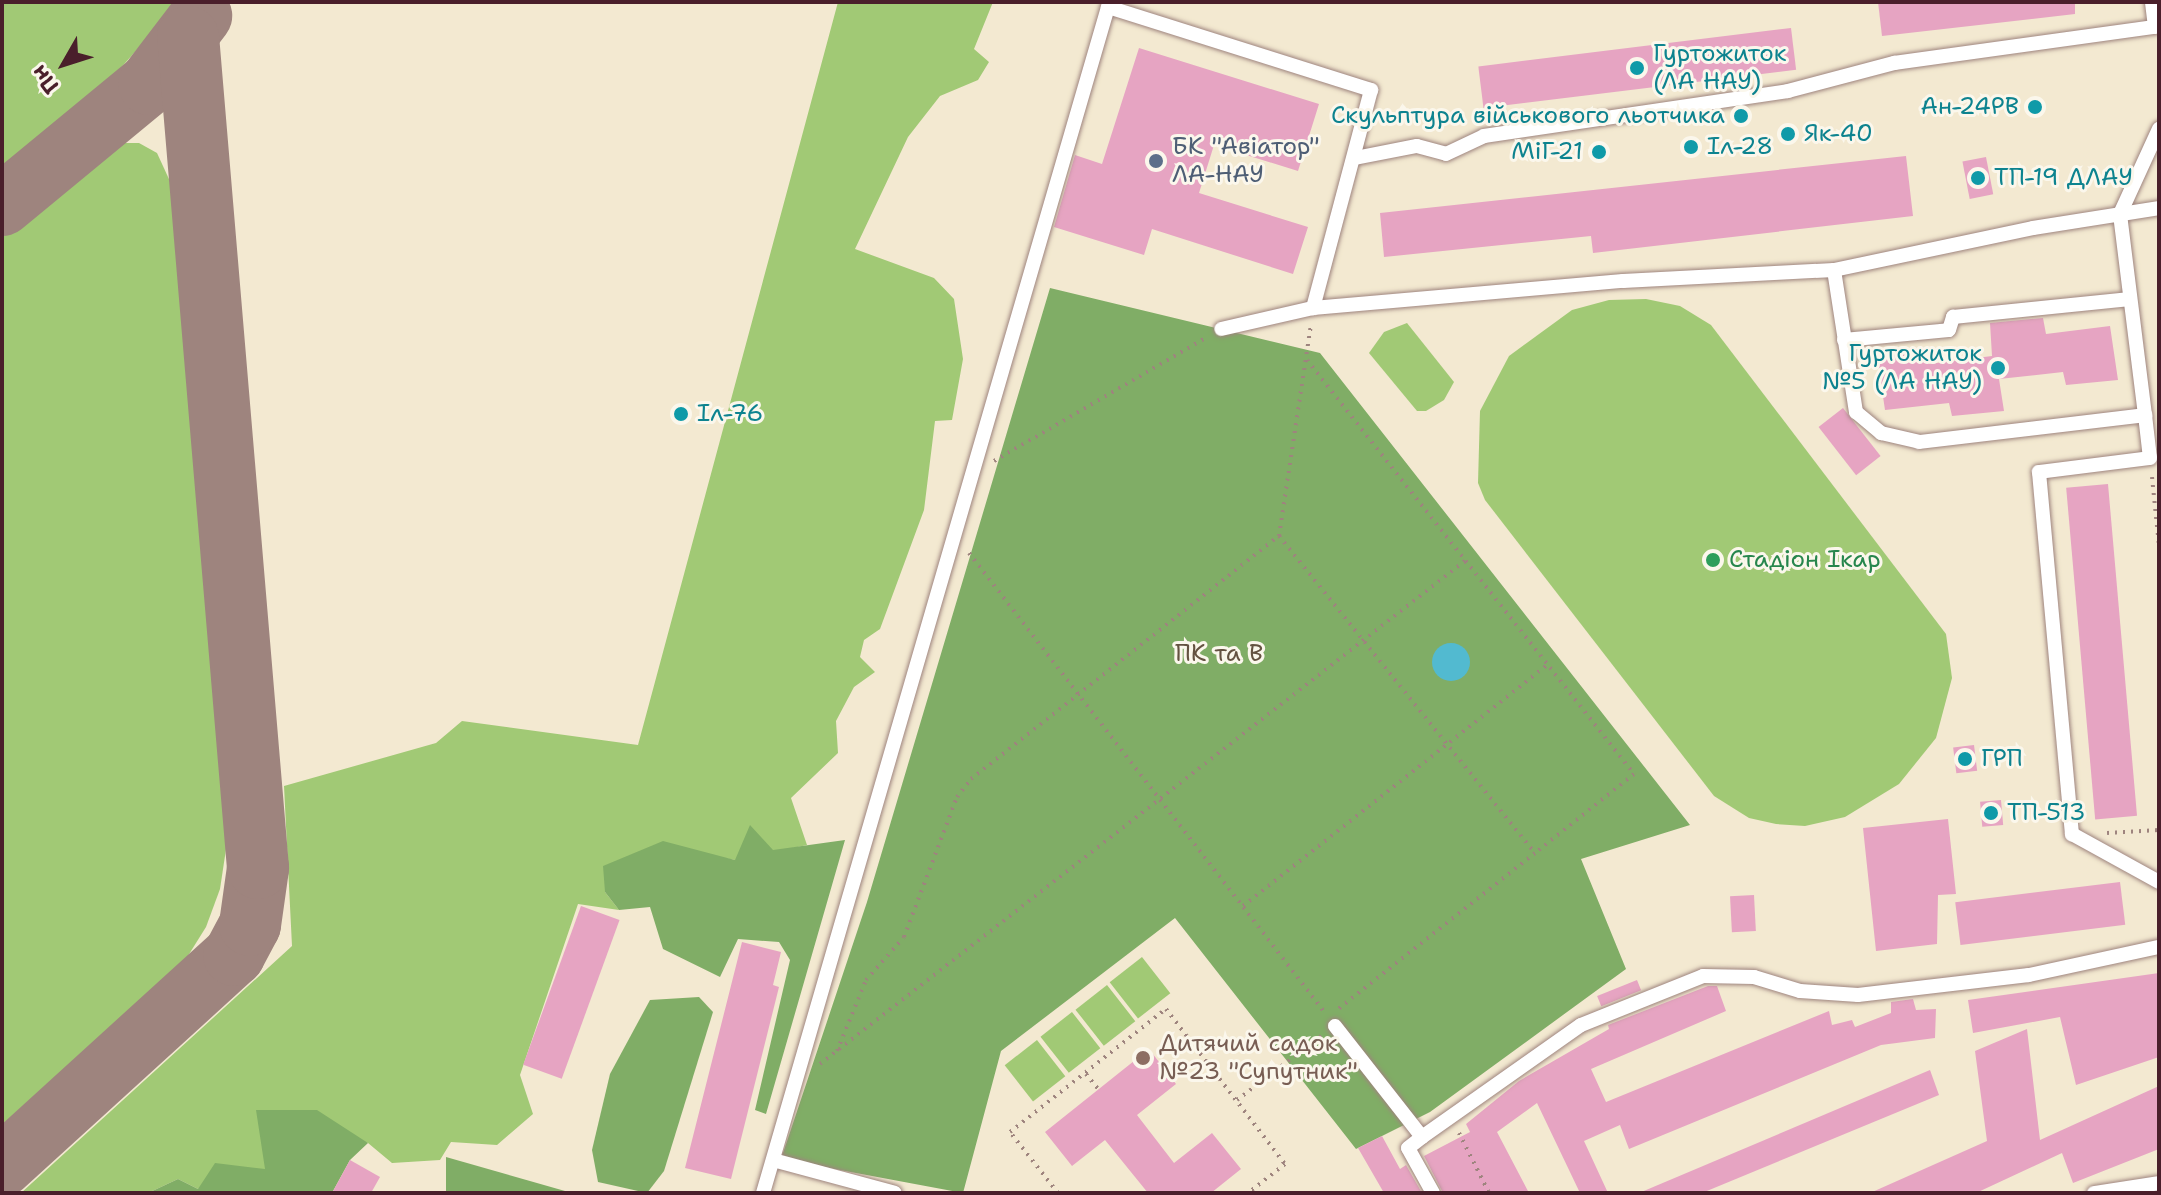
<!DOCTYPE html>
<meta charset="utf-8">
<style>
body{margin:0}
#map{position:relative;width:2161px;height:1195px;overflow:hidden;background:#f3e9d1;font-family:"Shantell Sans",sans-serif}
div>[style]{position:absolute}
.green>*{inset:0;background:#a1c975;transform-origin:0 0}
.forest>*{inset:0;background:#80ad66}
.water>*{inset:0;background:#52bad0}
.round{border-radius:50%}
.taxiway>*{height:62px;margin:-31px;padding:0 31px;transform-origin:31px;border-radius:31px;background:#9e847e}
.building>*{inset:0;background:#e6a4c2;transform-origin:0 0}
.path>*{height:4px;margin-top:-2px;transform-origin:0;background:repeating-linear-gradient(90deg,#9e847e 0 2px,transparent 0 8px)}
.roads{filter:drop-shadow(0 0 2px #9e847e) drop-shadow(0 0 2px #9e847e)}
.lane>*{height:14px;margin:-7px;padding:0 7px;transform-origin:7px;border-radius:7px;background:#fff}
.dots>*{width:22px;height:22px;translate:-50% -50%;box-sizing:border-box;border:4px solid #fbf7ec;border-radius:50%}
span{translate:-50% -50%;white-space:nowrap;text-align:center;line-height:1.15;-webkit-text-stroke:6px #fbf7ec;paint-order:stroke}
.culture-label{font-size:24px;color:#0d838f}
.left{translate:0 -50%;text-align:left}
.right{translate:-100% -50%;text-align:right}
.service-label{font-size:24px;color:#4e5e75}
.leisure-label{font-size:24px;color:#27864d}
.park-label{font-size:24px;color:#645241}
.education-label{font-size:24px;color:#785e54}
.frame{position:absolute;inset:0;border:4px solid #4a1f2b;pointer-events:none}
.north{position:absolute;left:24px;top:24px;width:80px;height:80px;-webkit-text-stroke:6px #fbf7ec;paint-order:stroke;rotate:231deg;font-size:22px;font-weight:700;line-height:32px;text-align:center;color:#4a1f2b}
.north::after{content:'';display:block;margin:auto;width:28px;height:36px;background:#4a1f2b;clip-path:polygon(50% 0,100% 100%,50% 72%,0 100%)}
</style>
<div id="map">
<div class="green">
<div style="clip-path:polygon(2px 2px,179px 2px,89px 104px,2px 167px)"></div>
<div style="clip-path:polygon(838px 2px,993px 2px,974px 49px,989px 62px,978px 80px,940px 96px,908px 137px,855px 249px,934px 278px,954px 299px,963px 359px,952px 420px,935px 421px,924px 510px,880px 629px,864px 640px,860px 657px,875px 672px,854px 687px,836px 721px,838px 753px,791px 798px,807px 845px,735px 860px,703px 854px,605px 892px,619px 910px,578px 904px,520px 1075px,533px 1114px,497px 1145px,451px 1142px,440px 1160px,392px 1163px,368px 1143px,257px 1110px,266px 1169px,198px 1189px,178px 1179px,148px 1193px,21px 1193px,292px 946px,284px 786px,436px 743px,462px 721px,638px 745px)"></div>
<div style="clip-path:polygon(120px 143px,139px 143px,157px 153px,174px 190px,228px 836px,220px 889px,206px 927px,186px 959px,2px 1125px,2px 230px)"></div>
<div style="clip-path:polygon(1646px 299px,1680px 306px,1711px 325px,1946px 634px,1952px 678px,1936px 738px,1899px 784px,1845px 817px,1805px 826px,1776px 824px,1749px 818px,1714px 796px,1485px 500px,1478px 483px,1480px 411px,1509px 356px,1572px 310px,1609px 300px)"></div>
<div style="clip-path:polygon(1407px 323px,1454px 382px,1444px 400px,1426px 411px,1417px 411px,1369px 353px,1384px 332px)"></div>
<div style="left:1142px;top:957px;width:46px;height:41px;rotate:52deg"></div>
<div style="left:1107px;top:985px;width:46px;height:40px;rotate:52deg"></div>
<div style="left:1072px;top:1012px;width:46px;height:40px;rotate:52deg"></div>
<div style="left:1037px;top:1040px;width:46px;height:41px;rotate:52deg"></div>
</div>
<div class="forest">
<div style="clip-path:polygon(1050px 288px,1320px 353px,1690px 825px,1581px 859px,1626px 969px,1430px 1112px,1356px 1149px,1175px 918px,1001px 1051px,963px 1193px,781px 1159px,867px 902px)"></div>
<div style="clip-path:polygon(750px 825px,773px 850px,845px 840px,766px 1114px,755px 1110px,790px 960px,779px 942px,738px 939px,720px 977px,663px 949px,650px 907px,619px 910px,605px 892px,603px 866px,663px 841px,735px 860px)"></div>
<div style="clip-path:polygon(699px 997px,713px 1012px,664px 1171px,647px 1193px,598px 1182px,592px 1150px,610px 1074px,650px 1000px)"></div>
<div style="clip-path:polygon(256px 1110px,317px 1110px,368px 1143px,350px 1160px,332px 1193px,148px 1193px,178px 1179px,198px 1189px,215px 1163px,265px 1169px)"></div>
<div style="clip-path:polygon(446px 1157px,572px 1193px,446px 1193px)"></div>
</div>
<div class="water">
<div class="round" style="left:1432px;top:643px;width:38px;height:38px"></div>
</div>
<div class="taxiway">
<div style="left:2px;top:205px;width:190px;rotate:-39.5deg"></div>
<div style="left:149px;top:84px;width:86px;rotate:-52.6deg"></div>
<div style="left:2px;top:1166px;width:314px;rotate:-42.3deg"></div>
<div style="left:234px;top:955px;width:34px;rotate:-62deg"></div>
<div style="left:250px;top:925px;width:58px;rotate:-82deg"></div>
<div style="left:258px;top:868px;width:834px;rotate:-94.81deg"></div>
</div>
<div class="building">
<div style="clip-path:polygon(1878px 2px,2075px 2px,2075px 14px,1882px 36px)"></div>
<div style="left:1791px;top:28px;width:42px;height:315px;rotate:83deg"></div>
<div style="clip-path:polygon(1139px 48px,1319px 104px,1298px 171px,1214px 145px,1199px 193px,1308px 227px,1293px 274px,1152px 229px,1144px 255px,1054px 227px,1075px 155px,1102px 164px)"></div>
<div style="clip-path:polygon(1906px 156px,1913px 216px,1593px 253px,1591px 236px,1384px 257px,1380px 213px)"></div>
<div style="left:1986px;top:157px;width:38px;height:24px;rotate:79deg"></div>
<div style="clip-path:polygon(2043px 318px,2046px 334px,2110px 326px,2118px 380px,2066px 385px,2063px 372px,1999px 379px,2004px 411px,1952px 416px,1949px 403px,1885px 410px,1877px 356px,1926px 352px,1929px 364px,1992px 356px,1990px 323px)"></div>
<div style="left:1843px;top:408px;width:61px;height:31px;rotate:52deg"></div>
<div style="left:2108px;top:484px;width:333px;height:42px;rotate:85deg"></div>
<div style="left:1974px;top:745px;width:26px;height:21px;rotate:83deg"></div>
<div style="left:2001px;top:800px;width:25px;height:21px;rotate:85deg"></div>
<div style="clip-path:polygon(1948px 819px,1956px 894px,1938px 895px,1937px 944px,1876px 951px,1863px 828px)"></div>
<div style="left:2120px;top:882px;width:43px;height:166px;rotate:83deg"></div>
<div style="left:1754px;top:895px;width:36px;height:24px;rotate:87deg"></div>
<div style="left:581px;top:906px;width:41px;height:169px;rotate:20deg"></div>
<div style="clip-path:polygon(742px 942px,781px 952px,773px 985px,779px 987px,731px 1179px,685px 1168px)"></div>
<div style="clip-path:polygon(2159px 973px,2159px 1057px,2076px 1085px,2060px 1017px,1973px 1033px,1968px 1000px)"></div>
<div style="left:1637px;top:980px;width:11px;height:43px;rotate:68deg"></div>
<div style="clip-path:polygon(1708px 986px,1717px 986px,1726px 1011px,1591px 1069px,1606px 1102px,1829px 1011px,1832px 1025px,1852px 1020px,1855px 1027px,1891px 1013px,1891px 1002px,1913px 999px,1916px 1010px,1936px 1009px,1935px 1038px,1881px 1045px,1629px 1149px,1620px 1125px,1584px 1141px,1608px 1193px,1580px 1193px,1537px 1103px,1497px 1132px,1529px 1193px,1443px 1193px,1424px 1156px,1470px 1132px,1466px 1124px,1519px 1081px,1609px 1029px,1608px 1025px)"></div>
<div style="clip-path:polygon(2027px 1029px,2040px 1140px,2159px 1086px,2159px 1149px,2073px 1183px,2062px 1153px,1976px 1193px,1870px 1193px,1987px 1141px,1975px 1051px)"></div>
<div style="clip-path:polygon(1149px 1049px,1176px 1084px,1137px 1115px,1174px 1163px,1212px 1133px,1241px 1169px,1211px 1193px,1148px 1193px,1105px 1140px,1072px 1166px,1045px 1132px)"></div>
<div style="clip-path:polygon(1930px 1070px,1939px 1095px,1702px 1193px,1639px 1193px)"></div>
<div style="clip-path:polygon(1382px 1136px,1400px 1169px,1406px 1165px,1422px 1193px,1384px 1193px,1358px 1148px)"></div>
<div style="clip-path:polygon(350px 1160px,380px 1177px,371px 1193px,332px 1193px)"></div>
</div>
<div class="path">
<div style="left:1307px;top:360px;width:528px;rotate:51.7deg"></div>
<div style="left:1634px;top:774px;width:127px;rotate:141.4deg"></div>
<div style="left:994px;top:461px;width:246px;rotate:-30.2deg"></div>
<div style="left:2152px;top:477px;width:69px;rotate:84.2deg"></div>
<div style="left:1279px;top:536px;width:213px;rotate:-81.4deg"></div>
<div style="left:969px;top:553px;width:583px;rotate:52.25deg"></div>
<div style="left:2107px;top:833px;width:52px;rotate:-3.3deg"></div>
<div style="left:1243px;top:906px;width:389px;rotate:-38.4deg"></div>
<div style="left:837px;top:1051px;width:77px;rotate:-67.8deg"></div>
<div style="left:866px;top:980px;width:57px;rotate:-48.5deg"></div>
<div style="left:904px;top:937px;width:150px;rotate:-69.3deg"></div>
<div style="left:957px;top:797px;width:23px;rotate:-52deg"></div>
<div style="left:971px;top:779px;width:392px;rotate:-38.3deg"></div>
<div style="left:1279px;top:536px;width:407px;rotate:51.1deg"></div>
<div style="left:1535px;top:853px;width:251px;rotate:141.6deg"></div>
<div style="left:820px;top:1064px;width:819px;rotate:-37.96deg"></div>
<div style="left:1086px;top:1074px;width:19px;rotate:51deg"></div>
<div style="left:1237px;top:1100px;width:106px;rotate:-37.3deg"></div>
<div style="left:1459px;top:1133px;width:67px;rotate:63.4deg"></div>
<div style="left:1058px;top:1193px;width:78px;rotate:-128.2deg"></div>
<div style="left:1010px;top:1132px;width:199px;rotate:-38.3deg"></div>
<div style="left:1166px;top:1009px;width:195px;rotate:52.5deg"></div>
<div style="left:1285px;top:1164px;width:47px;rotate:141.9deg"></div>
</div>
<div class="roads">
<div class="lane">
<div style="left:1355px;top:158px;width:63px;rotate:-11deg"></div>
<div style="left:1417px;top:146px;width:30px;rotate:15deg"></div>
<div style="left:1446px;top:154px;width:42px;rotate:-25.3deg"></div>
<div style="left:1484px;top:136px;width:307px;rotate:-8.4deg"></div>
<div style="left:1788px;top:91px;width:110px;rotate:-14.8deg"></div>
<div style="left:1894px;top:63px;width:263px;rotate:-7.9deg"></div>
<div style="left:2155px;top:27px;width:25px;rotate:-97deg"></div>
<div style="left:1834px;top:270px;width:144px;rotate:81.2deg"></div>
<div style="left:1856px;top:412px;width:33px;rotate:40deg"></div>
<div style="left:1881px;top:433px;width:39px;rotate:13deg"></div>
<div style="left:1919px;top:442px;width:228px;rotate:-6.8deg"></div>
<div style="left:2145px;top:415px;width:203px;rotate:-97.1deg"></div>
<div style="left:2120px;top:214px;width:94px;rotate:-65.4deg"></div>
<div style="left:1313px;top:308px;width:311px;rotate:-5deg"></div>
<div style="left:1623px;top:281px;width:211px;rotate:-3deg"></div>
<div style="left:1834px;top:270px;width:203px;rotate:-11.9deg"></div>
<div style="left:2033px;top:228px;width:128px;rotate:-9deg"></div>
<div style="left:1844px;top:340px;width:105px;rotate:-5.4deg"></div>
<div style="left:1949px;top:330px;width:14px;rotate:-73deg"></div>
<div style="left:1953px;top:317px;width:178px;rotate:-5.8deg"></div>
<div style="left:2145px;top:415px;width:43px;rotate:83.4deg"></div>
<div style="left:2150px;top:458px;width:112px;rotate:172.8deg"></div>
<div style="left:2039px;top:472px;width:364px;rotate:84.8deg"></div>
<div style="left:2072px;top:834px;width:99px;rotate:28.9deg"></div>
<div style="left:1335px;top:1026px;width:141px;rotate:51.9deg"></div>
<div style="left:773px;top:1160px;width:126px;rotate:15.1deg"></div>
<div style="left:763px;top:1193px;width:1235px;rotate:-73.78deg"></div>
<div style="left:1108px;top:7px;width:276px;rotate:17.5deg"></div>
<div style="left:1371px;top:90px;width:226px;rotate:104.9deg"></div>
<div style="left:1313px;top:308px;width:94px;rotate:167.1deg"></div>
<div style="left:1433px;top:1193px;width:51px;rotate:-119.1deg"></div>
<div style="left:1408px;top:1148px;width:18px;rotate:-38deg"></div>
<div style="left:1422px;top:1137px;width:194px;rotate:-35.2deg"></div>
<div style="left:1581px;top:1025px;width:131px;rotate:-21.9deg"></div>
<div style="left:1703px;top:976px;width:51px;rotate:1.1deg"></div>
<div style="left:1754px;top:977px;width:48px;rotate:16.9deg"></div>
<div style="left:1800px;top:991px;width:58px;rotate:3.9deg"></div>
<div style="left:1858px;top:995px;width:172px;rotate:-6.7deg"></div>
<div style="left:2029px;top:975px;width:133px;rotate:-12.2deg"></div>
<div style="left:2094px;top:1193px;width:66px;rotate:-8.7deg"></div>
</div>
</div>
<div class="dots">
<div style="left:1637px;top:68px;background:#0f9aa8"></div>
<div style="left:2035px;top:107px;background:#0f9aa8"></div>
<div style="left:1741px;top:116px;background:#0f9aa8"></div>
<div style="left:1788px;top:134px;background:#0f9aa8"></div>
<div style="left:1691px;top:147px;background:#0f9aa8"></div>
<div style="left:1599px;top:152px;background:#0f9aa8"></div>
<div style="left:1156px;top:161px;background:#5c6f8a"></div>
<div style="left:1978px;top:178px;background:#0f9aa8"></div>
<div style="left:1998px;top:368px;background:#0f9aa8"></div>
<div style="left:681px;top:414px;background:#0f9aa8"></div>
<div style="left:1713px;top:560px;background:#2e9e5b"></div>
<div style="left:1965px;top:759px;background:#0f9aa8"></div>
<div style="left:1991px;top:813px;background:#0f9aa8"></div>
<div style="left:1143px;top:1058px;background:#8d6e63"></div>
</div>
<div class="culture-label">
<span class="left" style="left:1653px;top:68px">Гуртожиток<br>(ЛА НАУ)</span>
<span class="right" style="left:2019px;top:107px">Ан-24РВ</span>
<span class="right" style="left:1725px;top:116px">Скульптура військового льотчика</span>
<span class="left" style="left:1804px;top:134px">Як-40</span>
<span class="left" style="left:1707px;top:147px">Іл-28</span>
<span class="right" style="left:1583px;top:152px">МіГ-21</span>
<span class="left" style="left:1994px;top:178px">ТП-19 ДЛАУ</span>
<span class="right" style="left:1982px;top:368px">Гуртожиток<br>№5 (ЛА НАУ)</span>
<span class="left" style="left:697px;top:414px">Іл-76</span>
<span class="left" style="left:1981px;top:759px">ГРП</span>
<span class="left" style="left:2007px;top:813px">ТП-513</span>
</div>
<div class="service-label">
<span class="left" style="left:1172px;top:161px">БК "Авіатор"<br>ЛА-НАУ</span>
</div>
<div class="leisure-label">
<span class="left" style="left:1729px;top:560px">Стадіон Ікар</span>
</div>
<div class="park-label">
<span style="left:1219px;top:654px">ПК та В</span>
</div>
<div class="education-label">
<span class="left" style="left:1159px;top:1058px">Дитячий садок<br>№23 "Супутник"</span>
</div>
<div class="frame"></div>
<div class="north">Пн</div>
</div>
